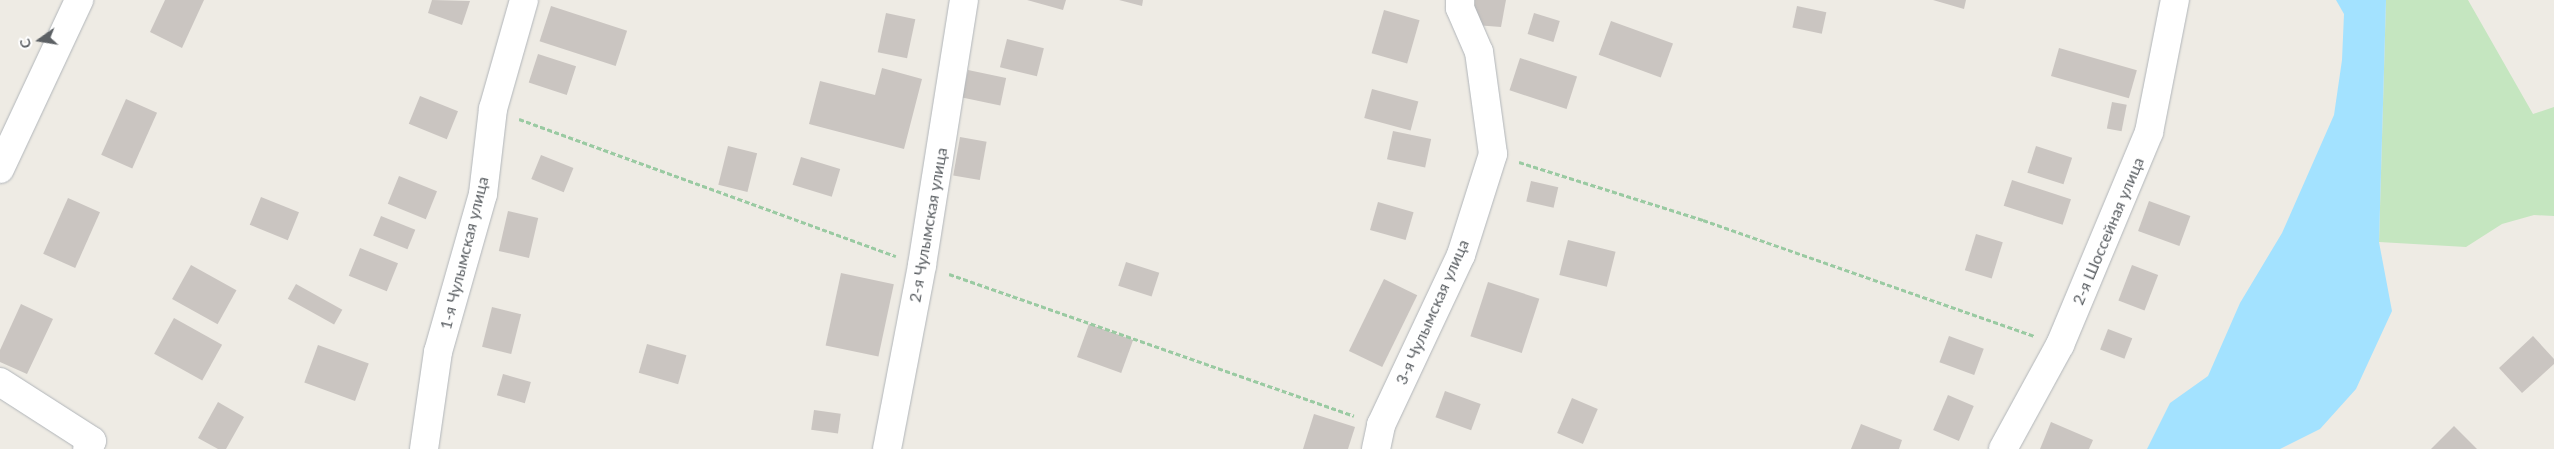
<!DOCTYPE html>
<meta charset="utf-8">
<style>
body{margin:0}
#map{position:relative;width:2554px;height:449px;overflow:hidden;background:#eeebe4;font-family:Lato,sans-serif}
div>[style]{position:absolute}
.green>*{inset:0;background:#c5e6c0}
.water>*{inset:0;background:#a3e2ff}
.building>*{inset:0;background:#cac5c1;transform-origin:0 0}
.path>*{height:3px;margin-top:-1.5px;transform-origin:0;background:repeating-linear-gradient(90deg,#9acaa2 0 5px,transparent 0 7.5px)}
.roads{filter:drop-shadow(0 0 1px #b1b5b9) drop-shadow(0 0 1px #b1b5b9)}
.minor>*{height:28px;margin:-14px;padding:0 14px;transform-origin:14px;border-radius:14px;background:#fff}
span{translate:-50% -50%;white-space:nowrap;text-align:center;line-height:1.15;-webkit-text-stroke:4px #fff;paint-order:stroke}
.street-label{font-size:16px;color:#5c6064}
.north{position:absolute;left:15px;top:15px;width:50px;height:50px;-webkit-text-stroke:4px #fff;paint-order:stroke;rotate:257deg;font-size:14px;font-weight:700;line-height:20px;text-align:center;color:#5c6064}
.north::after{content:'';display:block;margin:auto;width:18px;height:22px;background:#5c6064;clip-path:polygon(50% 0,100% 100%,50% 72%,0 100%)}
</style>
<div id="map">
<div class="green">
<div style="clip-path:polygon(2386px 0,2468px 0,2533px 114px,2554px 107px,2554px 216px,2534px 215px,2502px 224px,2466px 247px,2379px 242px)"></div>
</div>
<div class="water">
<div style="clip-path:polygon(2336px 0,2386px 0,2379px 242px,2392px 311px,2356px 389px,2320px 429px,2280px 449px,2147px 449px,2170px 403px,2208px 376px,2240px 303px,2282px 233px,2334px 115px,2342px 60px,2344px 14px)"></div>
</div>
<div class="building">
<div style="clip-path:polygon(165px 0,204px 0,182px 48px,150px 32px)"></div>
<div style="clip-path:polygon(432px 0,470px 1px,462px 25px,428px 13px)"></div>
<div style="clip-path:polygon(1027px 0,1066px 0,1063px 10px)"></div>
<div style="clip-path:polygon(1119px 0,1143px 0,1142px 6px)"></div>
<div style="clip-path:polygon(1475px 0,1506px 0,1501px 27px,1475px 25px)"></div>
<div style="clip-path:polygon(1933px 0,1966px 0,1964px 9px)"></div>
<div style="left:551px;top:6px;width:80px;height:37px;rotate:18deg"></div>
<div style="left:1797px;top:6px;width:30px;height:22px;rotate:12deg"></div>
<div style="left:1384px;top:10px;width:37px;height:45px;rotate:16deg"></div>
<div style="left:886px;top:13px;width:30px;height:40px;rotate:12deg"></div>
<div style="left:1534px;top:13px;width:27px;height:22px;rotate:17deg"></div>
<div style="left:1611px;top:21px;width:66px;height:36px;rotate:20deg"></div>
<div style="left:1007px;top:39px;width:38px;height:29px;rotate:14deg"></div>
<div style="left:2059px;top:48px;width:81px;height:29px;rotate:16deg"></div>
<div style="left:538px;top:54px;width:40px;height:30px;rotate:18deg"></div>
<div style="left:1520px;top:58px;width:60px;height:34px;rotate:18deg"></div>
<div style="clip-path:polygon(882px 68px,922px 79px,904px 149px,809px 124px,820px 81px,875px 95px)"></div>
<div style="left:968px;top:70px;width:39px;height:28px;rotate:12deg"></div>
<div style="left:1372px;top:89px;width:48px;height:30px;rotate:15deg"></div>
<div style="left:420px;top:96px;width:41px;height:30px;rotate:22deg"></div>
<div style="left:126px;top:99px;width:34px;height:61px;rotate:24deg"></div>
<div style="left:2112px;top:102px;width:15px;height:27px;rotate:11deg"></div>
<div style="left:1393px;top:131px;width:39px;height:29px;rotate:12deg"></div>
<div style="left:960px;top:137px;width:27px;height:39px;rotate:10deg"></div>
<div style="left:728px;top:146px;width:30px;height:40px;rotate:14deg"></div>
<div style="left:2036px;top:146px;width:38px;height:28px;rotate:18deg"></div>
<div style="left:541px;top:155px;width:35px;height:26px;rotate:22deg"></div>
<div style="left:801px;top:157px;width:41px;height:29px;rotate:17deg"></div>
<div style="left:399px;top:176px;width:41px;height:30px;rotate:22deg"></div>
<div style="left:2012px;top:180px;width:62px;height:27px;rotate:18deg"></div>
<div style="left:1531px;top:181px;width:28px;height:21px;rotate:13deg"></div>
<div style="left:261px;top:197px;width:41px;height:30px;rotate:22deg"></div>
<div style="left:68px;top:198px;width:35px;height:61px;rotate:24deg"></div>
<div style="left:2149px;top:201px;width:44px;height:32px;rotate:20deg"></div>
<div style="left:1378px;top:202px;width:37px;height:29px;rotate:16deg"></div>
<div style="left:508px;top:211px;width:31px;height:41px;rotate:13deg"></div>
<div style="left:381px;top:216px;width:37px;height:21px;rotate:22deg"></div>
<div style="left:1976px;top:234px;width:28px;height:38px;rotate:17deg"></div>
<div style="left:1568px;top:240px;width:49px;height:36px;rotate:14deg"></div>
<div style="left:360px;top:248px;width:41px;height:30px;rotate:22deg"></div>
<div style="left:1126px;top:262px;width:35px;height:25px;rotate:18deg"></div>
<div style="left:191px;top:265px;width:52px;height:39px;rotate:29deg"></div>
<div style="left:2132px;top:265px;width:28px;height:38px;rotate:21deg"></div>
<div style="left:841px;top:273px;width:54px;height:74px;rotate:12deg"></div>
<div style="left:1384px;top:279px;width:37px;height:80px;rotate:26deg"></div>
<div style="left:1488px;top:282px;width:54px;height:57px;rotate:18deg"></div>
<div style="left:296px;top:284px;width:53px;height:17px;rotate:29deg"></div>
<div style="clip-path:polygon(21px 304px,53px 319px,27px 374px,0 362px,0 350px)"></div>
<div style="left:492px;top:307px;width:30px;height:41px;rotate:14deg"></div>
<div style="left:174px;top:318px;width:55px;height:41px;rotate:29deg"></div>
<div style="left:1089px;top:324px;width:47px;height:35px;rotate:20deg"></div>
<div style="left:2108px;top:329px;width:26px;height:22px;rotate:21deg"></div>
<div style="left:1949px;top:336px;width:37px;height:28px;rotate:20deg"></div>
<div style="clip-path:polygon(2533px 336px,2554px 359px,2554px 364px,2522px 393px,2499px 368px)"></div>
<div style="left:647px;top:344px;width:41px;height:30px;rotate:16deg"></div>
<div style="left:318px;top:345px;width:54px;height:40px;rotate:20deg"></div>
<div style="left:503px;top:374px;width:29px;height:22px;rotate:16deg"></div>
<div style="left:1445px;top:391px;width:38px;height:28px;rotate:20deg"></div>
<div style="left:1948px;top:395px;width:28px;height:38px;rotate:23deg"></div>
<div style="left:1572px;top:398px;width:28px;height:38px;rotate:23deg"></div>
<div style="clip-path:polygon(218px 402px,244px 417px,226px 449px,218px 449px,198px 438px)"></div>
<div style="left:814px;top:410px;width:27px;height:20px;rotate:8deg"></div>
<div style="clip-path:polygon(1314px 414px,1355px 427px,1348px 449px,1303px 449px)"></div>
<div style="clip-path:polygon(2051px 422px,2093px 440px,2089px 449px,2040px 449px)"></div>
<div style="clip-path:polygon(1861px 424px,1902px 440px,1899px 449px,1851px 449px)"></div>
<div style="clip-path:polygon(2454px 426px,2477px 449px,2431px 449px)"></div>
</div>
<div class="path">
<div style="left:519px;top:119px;width:401px;rotate:20deg"></div>
<div style="left:1519px;top:162px;width:193px;rotate:17.5deg"></div>
<div style="left:1703px;top:220px;width:352px;rotate:19.3deg"></div>
<div style="left:949px;top:274px;width:429px;rotate:19.3deg"></div>
</div>
<div class="roads">
<div class="minor">
<div style="left:0;top:169px;width:187px;rotate:-64.9deg"></div>
<div style="left:0;top:382px;width:109px;rotate:32.7deg"></div>
<div style="left:92px;top:441px;width:9px;rotate:122deg"></div>
<div style="left:424px;top:449px;width:98px;rotate:-81.8deg"></div>
<div style="left:438px;top:352px;width:164px;rotate:-74.1deg"></div>
<div style="left:483px;top:194px;width:86px;rotate:-83.3deg"></div>
<div style="left:493px;top:109px;width:113px;rotate:-74.1deg"></div>
<div style="left:887px;top:449px;width:187px;rotate:-79.2deg"></div>
<div style="left:922px;top:265px;width:268px;rotate:-81deg"></div>
<div style="left:1376px;top:449px;width:25px;rotate:-78deg"></div>
<div style="left:1381px;top:425px;width:188px;rotate:-64.8deg"></div>
<div style="left:1461px;top:255px;width:106px;rotate:-72.4deg"></div>
<div style="left:1493px;top:154px;width:103px;rotate:-97.8deg"></div>
<div style="left:1479px;top:52px;width:48px;rotate:-113.4deg"></div>
<div style="left:1460px;top:8px;width:8px;rotate:-90deg"></div>
<div style="left:2003px;top:449px;width:119px;rotate:-61.3deg"></div>
<div style="left:2060px;top:345px;width:231px;rotate:-67.3deg"></div>
<div style="left:2149px;top:132px;width:135px;rotate:-78.9deg"></div>
</div>
</div>
<div class="street-label">
<span style="left:928px;top:225px;rotate:-80deg">2-я Чулымская улица</span>
<span style="left:2108px;top:231px;rotate:-67deg">2-я Шоссейная улица</span>
<span style="left:464px;top:253px;rotate:-76deg">1-я Чулымская улица</span>
<span style="left:1432px;top:312px;rotate:-66deg">3-я Чулымская улица</span>
</div>
<div class="north">С</div>
</div>
